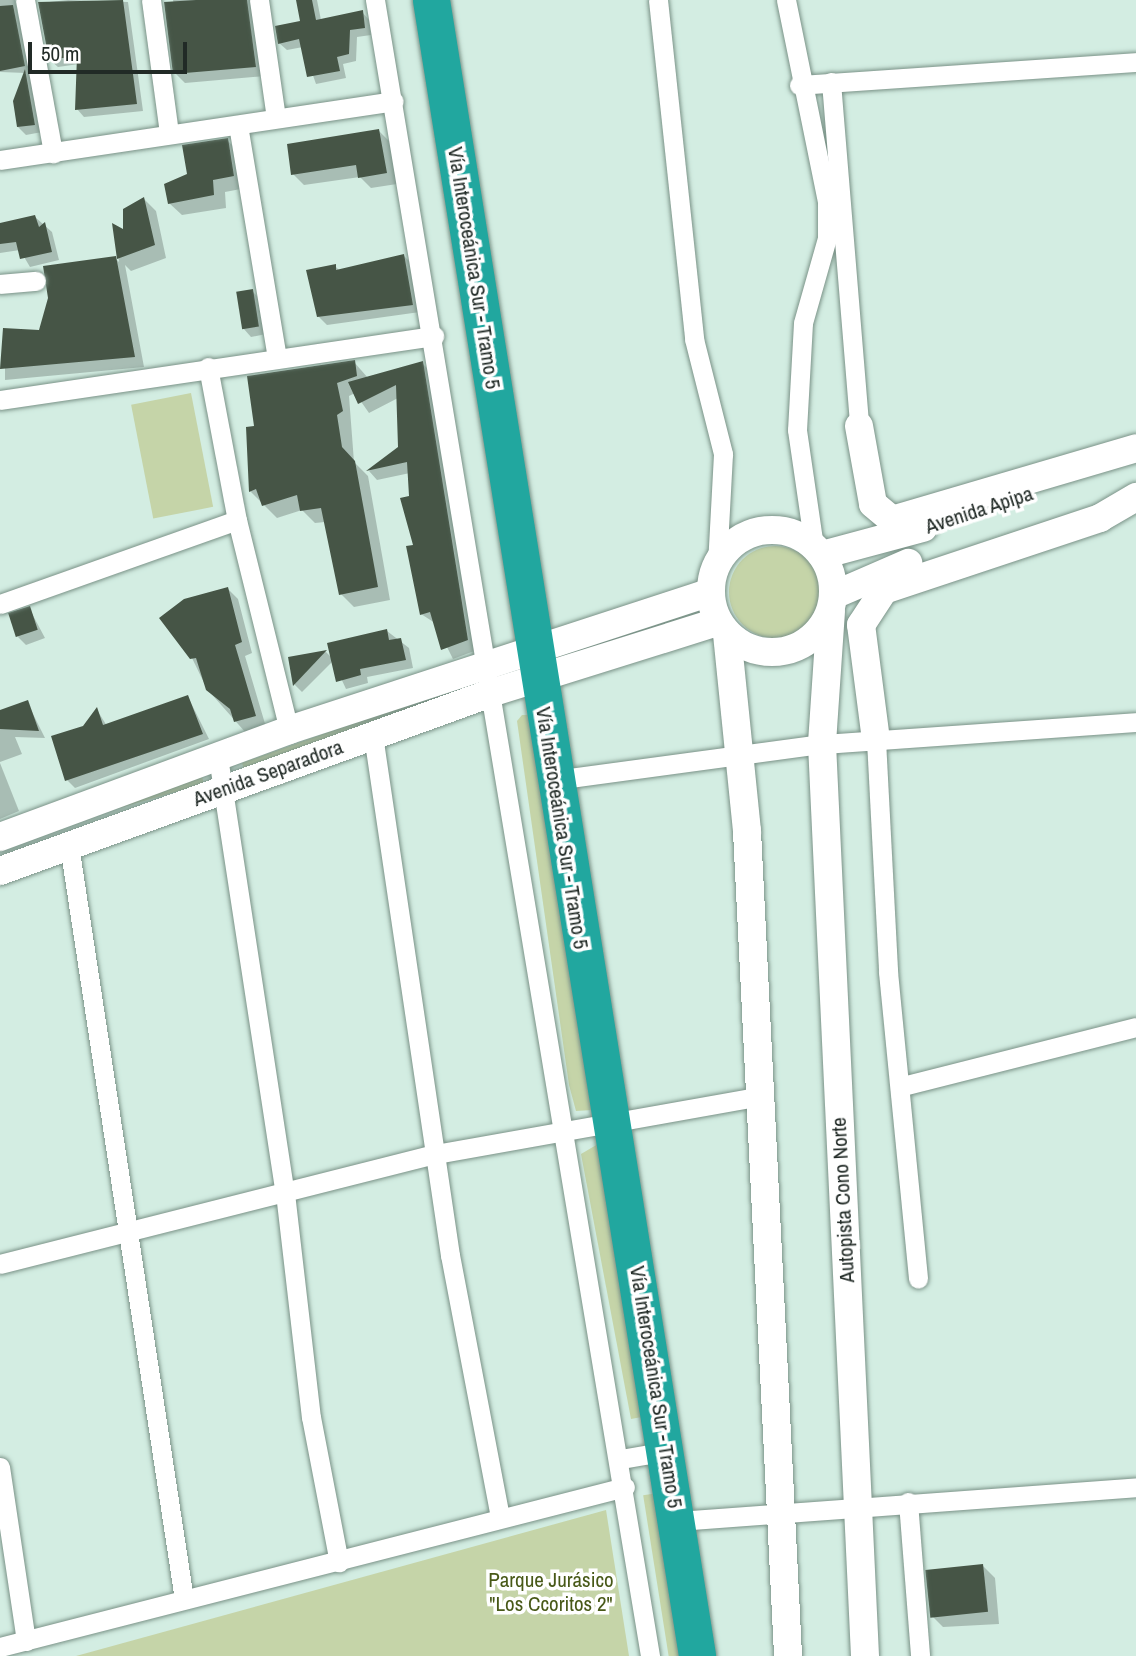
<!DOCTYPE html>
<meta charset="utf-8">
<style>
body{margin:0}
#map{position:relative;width:1136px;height:1656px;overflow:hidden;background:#d3ede2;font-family:"Archivo Narrow",sans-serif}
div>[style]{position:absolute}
.green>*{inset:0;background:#c5d4a8;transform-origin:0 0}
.round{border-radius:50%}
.shadow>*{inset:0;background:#0003}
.building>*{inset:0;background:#465546;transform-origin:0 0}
.roads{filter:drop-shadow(0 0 2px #7a9287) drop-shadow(0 0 2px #7a9287)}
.street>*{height:19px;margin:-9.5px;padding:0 9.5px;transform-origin:9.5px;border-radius:9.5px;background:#fff}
.secondary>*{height:28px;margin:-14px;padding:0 14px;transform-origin:14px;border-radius:14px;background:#fff}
.secondary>.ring{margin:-14px;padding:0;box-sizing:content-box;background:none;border:28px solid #fff;border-radius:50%}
.highway>*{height:37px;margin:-18.5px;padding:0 18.5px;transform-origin:18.5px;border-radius:18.5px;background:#21a79f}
span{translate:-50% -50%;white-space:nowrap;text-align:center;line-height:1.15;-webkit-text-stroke:7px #fff;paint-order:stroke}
.street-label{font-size:21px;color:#212a26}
.park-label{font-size:21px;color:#485918}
.scale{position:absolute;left:28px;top:42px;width:159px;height:32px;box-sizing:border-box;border:4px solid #212a26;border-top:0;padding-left:9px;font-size:21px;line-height:24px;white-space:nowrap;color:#212a26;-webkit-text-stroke:5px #fff;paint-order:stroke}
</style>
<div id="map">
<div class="green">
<div style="left:191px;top:393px;width:116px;height:61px;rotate:79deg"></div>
<div class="round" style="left:729px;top:546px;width:92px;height:92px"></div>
<div style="clip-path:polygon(461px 685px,463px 693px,244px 769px,242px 763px)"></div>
<div style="clip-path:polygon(522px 715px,530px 715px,592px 1110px,576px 1111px,569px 1085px,517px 721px)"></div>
<div style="left:202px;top:777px;width:7px;height:216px;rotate:74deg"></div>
<div style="clip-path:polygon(598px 1144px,647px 1416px,631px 1419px,581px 1154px)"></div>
<div style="left:658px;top:1493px;width:165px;height:15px;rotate:81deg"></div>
<div style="clip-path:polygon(606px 1510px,629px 1656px,76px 1656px)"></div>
</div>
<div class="shadow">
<div style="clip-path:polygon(0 0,15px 0,42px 132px,26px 135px,18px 127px,26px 73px,0 72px)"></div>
<div style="clip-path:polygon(68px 0,128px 2px,143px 111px,84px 117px,77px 109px,79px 64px,58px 67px,50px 60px,40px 3px)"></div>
<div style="clip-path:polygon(173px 0,252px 0,265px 76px,185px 83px,175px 73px,179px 36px)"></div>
<div style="clip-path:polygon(300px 0,317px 0,321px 20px,362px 12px,369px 20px,371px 35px,357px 37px,356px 61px,343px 64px,346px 78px,316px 84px,303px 47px,287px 50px,279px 43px,302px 22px)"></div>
<div style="clip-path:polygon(379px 131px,390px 142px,397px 184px,371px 188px,360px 177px,304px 185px,293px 174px)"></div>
<div style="clip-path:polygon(227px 140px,240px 153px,246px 188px,225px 192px,226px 208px,182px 215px,169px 203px)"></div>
<div style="clip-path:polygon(144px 199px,156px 211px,166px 258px,131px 271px,125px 265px,144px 367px,5px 380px,5px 330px,40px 332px,115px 258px,119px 262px,114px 227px,124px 232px)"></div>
<div style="clip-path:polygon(35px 217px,52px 232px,59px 260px,30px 267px,20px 250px,0 253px,0 225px)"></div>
<div style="clip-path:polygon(404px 256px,412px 264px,420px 312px,327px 325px,318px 316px,335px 266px,340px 271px)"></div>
<div style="clip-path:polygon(252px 291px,260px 299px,266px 334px,251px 337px,243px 328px)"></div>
<div style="clip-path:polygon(354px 362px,368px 378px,422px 363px,432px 373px,477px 650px,453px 659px,435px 623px,421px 614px,410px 473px,377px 480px,369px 471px,400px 447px,398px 398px,369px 413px,355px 393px,349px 396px,354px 462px,368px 476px,390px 600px,354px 607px,341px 594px,325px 522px,315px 523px,302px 510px,277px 518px,250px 491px,256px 428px)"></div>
<div style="clip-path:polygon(227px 588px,238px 599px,252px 653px,245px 656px,266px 727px,246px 733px,207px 689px,192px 658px)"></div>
<div style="clip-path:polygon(29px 608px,45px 638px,26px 645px,18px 637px)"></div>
<div style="clip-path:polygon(387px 631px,409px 648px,413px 668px,367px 677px,368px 683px,346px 689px,333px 661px,302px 692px,295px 685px,290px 659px,326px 652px,332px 658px)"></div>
<div style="clip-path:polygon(188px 697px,209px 739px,75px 788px,67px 780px,97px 710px,107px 726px)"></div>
<div style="clip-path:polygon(27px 702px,45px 738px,15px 737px,22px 754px,0 762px,0 712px)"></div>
<div style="clip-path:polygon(0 763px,19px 811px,0 819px)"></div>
<div style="clip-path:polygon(982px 1565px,995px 1578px,999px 1624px,943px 1627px,931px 1615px)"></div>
</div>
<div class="building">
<div style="clip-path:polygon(123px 0,137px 104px,75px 110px,77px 56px,49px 60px,38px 2px)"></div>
<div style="clip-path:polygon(196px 0,247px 0,256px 67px,173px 74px,164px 2px)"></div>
<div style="clip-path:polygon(296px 0,312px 0,316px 20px,363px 10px,365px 28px,350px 30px,349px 54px,337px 57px,340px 71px,307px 77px,299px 39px,278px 44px,275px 26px,300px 21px)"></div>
<div style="clip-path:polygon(13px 5px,25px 66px,0 71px,0 6px)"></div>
<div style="clip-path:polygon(25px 69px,35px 125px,17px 127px,13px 101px)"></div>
<div style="clip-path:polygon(379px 129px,387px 173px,358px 178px,356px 165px,291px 175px,287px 144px)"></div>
<div style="clip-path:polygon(228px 138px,234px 176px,213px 180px,214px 195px,168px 204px,164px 184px,187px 174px,182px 145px)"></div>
<div style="clip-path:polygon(144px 197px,155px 245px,117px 259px,112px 223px,123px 229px,123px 209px)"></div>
<div style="clip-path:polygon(35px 215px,39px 227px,45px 222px,52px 252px,20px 259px,16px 242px,0 244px,0 223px)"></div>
<div style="clip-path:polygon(404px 254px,413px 305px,317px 317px,306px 270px,336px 264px,336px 270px)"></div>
<div style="clip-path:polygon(116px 256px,135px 357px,0 369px,3px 328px,39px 330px,48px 298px,43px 266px)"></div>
<div style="left:253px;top:289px;width:38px;height:17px;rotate:81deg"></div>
<div style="clip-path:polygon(355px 360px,357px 376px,337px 383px,343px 411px,337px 415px,342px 447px,355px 461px,378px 587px,339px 595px,321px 508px,300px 511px,297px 495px,262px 506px,256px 489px,249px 492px,246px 427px,254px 426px,247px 376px)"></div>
<div style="clip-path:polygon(423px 361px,468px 640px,441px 650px,430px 612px,420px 615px,406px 546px,413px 545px,400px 498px,409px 496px,407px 462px,366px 471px,398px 447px,396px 385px,358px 404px,348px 382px)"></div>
<div style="clip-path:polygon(228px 587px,242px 642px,235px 645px,256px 716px,234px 722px,230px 709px,206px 690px,196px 658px,190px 659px,159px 618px,184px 599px)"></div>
<div style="left:30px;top:606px;width:25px;height:23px;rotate:72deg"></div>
<div style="clip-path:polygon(387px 629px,389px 640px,401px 638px,406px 660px,360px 669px,361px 675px,336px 682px,327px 643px)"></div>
<div style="clip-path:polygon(327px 650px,293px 686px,288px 657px)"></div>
<div style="clip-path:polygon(188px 695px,203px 734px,65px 781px,51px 736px,83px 726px,97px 707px,103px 725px)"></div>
<div style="clip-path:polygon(28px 700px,39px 731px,0 729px,0 710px)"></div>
<div style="left:983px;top:1564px;width:48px;height:58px;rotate:84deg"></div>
</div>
<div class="roads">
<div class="street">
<div style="left:25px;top:0;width:156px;rotate:79.6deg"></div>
<div style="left:151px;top:0;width:134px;rotate:82.3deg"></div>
<div style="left:259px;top:0;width:119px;rotate:81.8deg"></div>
<div style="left:375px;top:0;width:1679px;rotate:80.57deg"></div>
<div style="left:658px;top:0;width:341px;rotate:83.9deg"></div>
<div style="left:694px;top:339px;width:119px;rotate:75.8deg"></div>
<div style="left:723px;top:454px;width:110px;rotate:93.1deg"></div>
<div style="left:786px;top:0;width:205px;rotate:78.5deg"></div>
<div style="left:827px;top:201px;width:37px;rotate:90deg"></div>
<div style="left:827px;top:238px;width:88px;rotate:105.8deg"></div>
<div style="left:803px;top:323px;width:107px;rotate:93.2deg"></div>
<div style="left:797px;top:430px;width:118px;rotate:81.7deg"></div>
<div style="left:831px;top:82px;width:345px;rotate:85.3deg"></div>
<div style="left:799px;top:85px;width:338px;rotate:-3.9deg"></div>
<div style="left:238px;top:125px;width:237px;rotate:80.5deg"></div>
<div style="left:0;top:160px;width:398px;rotate:-8.5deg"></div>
<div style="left:0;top:284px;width:36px;rotate:-5deg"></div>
<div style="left:208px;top:367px;width:156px;rotate:79.3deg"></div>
<div style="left:237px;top:520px;width:216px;rotate:76.1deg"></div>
<div style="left:0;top:400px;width:439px;rotate:-8.4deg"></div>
<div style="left:0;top:604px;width:251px;rotate:-19.5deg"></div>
<div style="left:373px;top:735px;width:526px;rotate:81.58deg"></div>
<div style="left:450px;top:1255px;width:268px;rotate:79.2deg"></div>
<div style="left:876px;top:740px;width:232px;rotate:87deg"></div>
<div style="left:888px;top:972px;width:308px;rotate:84.4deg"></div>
<div style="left:218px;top:757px;width:441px;rotate:81.3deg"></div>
<div style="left:285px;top:1193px;width:226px;rotate:83.4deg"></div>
<div style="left:311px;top:1417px;width:148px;rotate:79.1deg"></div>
<div style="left:555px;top:780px;width:269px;rotate:-7.7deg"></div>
<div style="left:822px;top:744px;width:315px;rotate:-4deg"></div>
<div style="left:69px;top:845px;width:763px;rotate:81.33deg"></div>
<div style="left:903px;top:1086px;width:240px;rotate:-14.2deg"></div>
<div style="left:0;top:1264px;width:450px;rotate:-14.2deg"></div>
<div style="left:436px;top:1154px;width:324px;rotate:-10.1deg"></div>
<div style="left:621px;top:1459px;width:47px;rotate:-9.9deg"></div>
<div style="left:0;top:1467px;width:176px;rotate:81.5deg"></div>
<div style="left:908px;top:1502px;width:154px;rotate:85.5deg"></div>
<div style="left:677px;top:1521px;width:460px;rotate:-4.2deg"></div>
<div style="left:0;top:1647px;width:645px;rotate:-14.36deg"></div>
</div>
<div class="secondary">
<div style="left:859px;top:426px;width:79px;rotate:79.8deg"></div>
<div style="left:873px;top:504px;width:25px;rotate:40deg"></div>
<div style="left:892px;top:520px;width:254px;rotate:-16.4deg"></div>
<div class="ring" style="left:711px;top:530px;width:94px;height:94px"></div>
<div style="left:822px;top:555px;width:105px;rotate:-15deg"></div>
<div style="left:834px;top:595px;width:81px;rotate:-23.4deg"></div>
<div style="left:831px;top:611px;width:133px;rotate:93.9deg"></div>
<div style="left:822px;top:744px;width:913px;rotate:87.3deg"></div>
<div style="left:727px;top:634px;width:198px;rotate:84.2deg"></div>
<div style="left:747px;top:831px;width:826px;rotate:87.15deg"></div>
<div style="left:876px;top:740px;width:116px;rotate:-97.4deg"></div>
<div style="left:861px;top:625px;width:42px;rotate:-56.7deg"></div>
<div style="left:884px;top:590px;width:228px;rotate:-18.4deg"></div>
<div style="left:1100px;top:518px;width:42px;rotate:-30.3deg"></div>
<div style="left:0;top:837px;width:308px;rotate:-20.3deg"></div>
<div style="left:289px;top:730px;width:443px;rotate:-18.1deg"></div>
<div style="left:0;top:871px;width:525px;rotate:-19.92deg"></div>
<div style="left:494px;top:692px;width:235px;rotate:-17.4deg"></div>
</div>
<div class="highway">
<div style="left:431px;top:0;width:1677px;rotate:80.87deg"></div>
</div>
</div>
<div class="street-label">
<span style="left:474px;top:268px;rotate:81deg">Vía Interoceánica Sur - Tramo 5</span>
<span style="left:979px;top:510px;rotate:-18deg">Avenida Apipa</span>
<span style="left:268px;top:773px;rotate:-20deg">Avenida Separadora</span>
<span style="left:562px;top:828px;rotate:81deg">Vía Interoceánica Sur - Tramo 5</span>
<span style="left:843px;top:1200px;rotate:-93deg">Autopista Cono Norte</span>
<span style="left:656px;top:1387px;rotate:81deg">Vía Interoceánica Sur - Tramo 5</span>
</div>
<div class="park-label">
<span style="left:551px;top:1592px">Parque Jurásico<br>"Los Ccoritos 2"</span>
</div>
<div class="scale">50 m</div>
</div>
